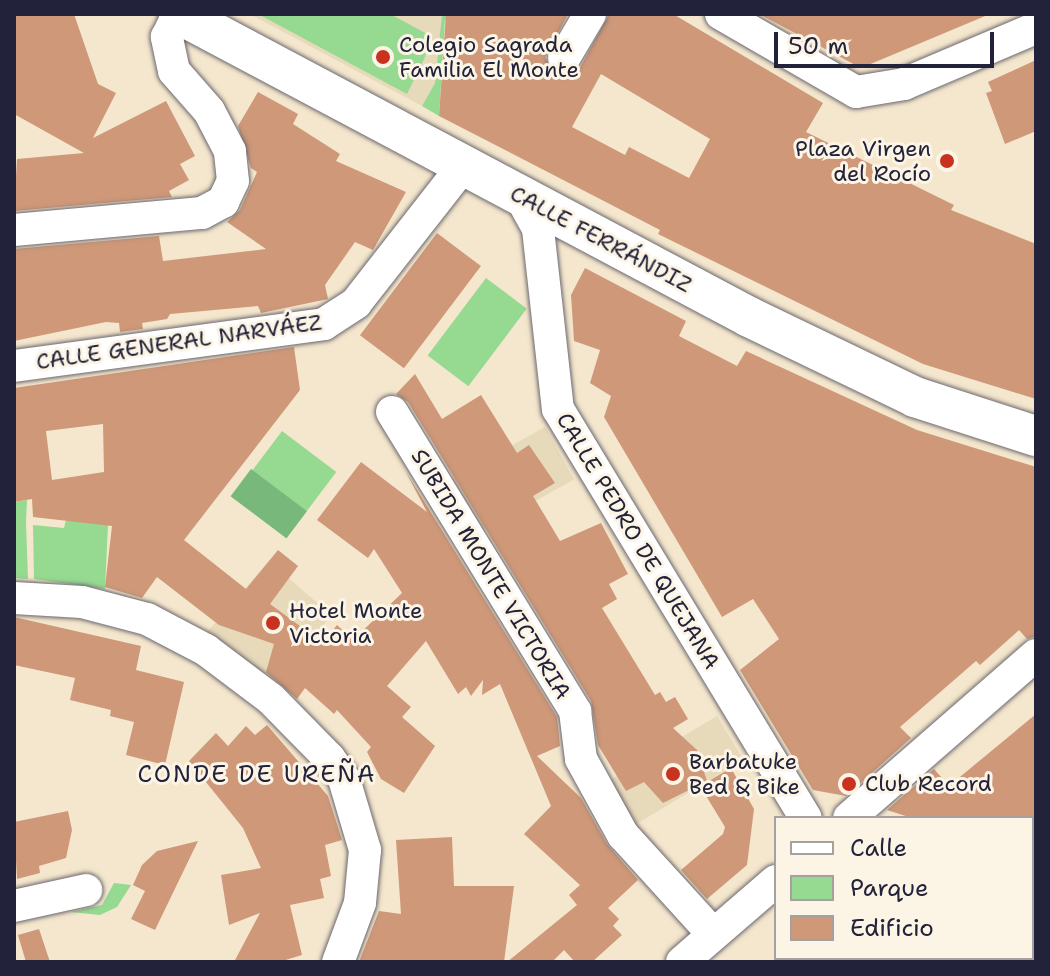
<!DOCTYPE html>
<meta charset="utf-8">
<style>
body{margin:0}
#map{position:relative;width:1050px;height:976px;overflow:hidden;background:#f4e7cd;font-family:"Shantell Sans",sans-serif}
div>[style]{position:absolute}
.built>*{inset:0;background:#e7daba;transform-origin:0 0}
.green>*{inset:0;background:#96d991;transform-origin:0 0}
.forest>*{inset:0;background:#78b97b;transform-origin:0 0}
.building>*{inset:0;background:#ce9879;transform-origin:0 0}
.roads{filter:drop-shadow(0 0 2px #6c676e) drop-shadow(0 0 2px #6c676e)}
.minor>*{height:32px;margin:-16px;padding:0 16px;transform-origin:16px;border-radius:16px;background:#fff}
.major>*{height:40px;margin:-20px;padding:0 20px;transform-origin:20px;border-radius:20px;background:#fff}
.dots>*{width:22px;height:22px;translate:-50% -50%;box-sizing:border-box;border:4px solid #fcf5e5;border-radius:50%}
span{translate:-50% -50%;white-space:nowrap;text-align:center;line-height:1.15;-webkit-text-stroke:6px #fcf5e5;paint-order:stroke}
.poi-label{font-size:22px;color:#22223b}
.left{translate:0 -50%;text-align:left}
.right{translate:-100% -50%;text-align:right}
.street-label{font-size:22px;color:#22223b}
.neighbourhood-label{font-size:24px;color:#22223b;letter-spacing:2px}
.frame{position:absolute;inset:0;border:16px solid #22223b;pointer-events:none}
.legend{position:absolute;left:774px;top:816px;width:260px;height:144px;box-sizing:border-box;background:#fcf5e5;border:2px solid #a5a1a1;margin:0;padding:10px 14px;list-style:none;font-size:24px;color:#22223b}
.legend li{display:flex;align-items:center;gap:16px;height:40px}
.legend b{width:40px;border:2px solid #a5a1a1}
.scale{position:absolute;left:774px;top:32px;width:220px;height:36px;box-sizing:border-box;border:4px solid #22223b;border-top:0;padding-left:10px;font-size:24px;line-height:28px;white-space:nowrap;color:#22223b;-webkit-text-stroke:6px #fcf5e5;paint-order:stroke}
</style>
<div id="map">
<div class="built">
<div style="clip-path:polygon(250px 14px,442px 14px,435px 83px,422px 106px)"></div>
<div style="left:545px;top:427px;width:60px;height:117px;rotate:61deg"></div>
<div style="left:269px;top:561px;width:83px;height:95px;rotate:41deg"></div>
<div style="left:717px;top:716px;width:51px;height:132px;rotate:59deg"></div>
</div>
<div class="green">
<div style="clip-path:polygon(258px 14px,390px 14px,429px 35px,425px 57px,407px 94px)"></div>
<div style="clip-path:polygon(442px 14px,500px 14px,550px 49px,539px 68px,531px 66px,445px 20px,439px 116px,422px 106px,435px 83px)"></div>
<div style="left:486px;top:278px;width:51px;height:97px;rotate:37deg"></div>
<div style="left:282px;top:431px;width:68px;height:83px;rotate:37deg"></div>
<div style="clip-path:polygon(27px 500px,26px 523px,28px 579px,14px 578px,14px 502px)"></div>
<div style="clip-path:polygon(66px 520px,108px 525px,105px 589px,34px 579px,33px 525px,64px 528px)"></div>
<div style="clip-path:polygon(114px 883px,131px 885px,117px 907px,100px 915px,71px 912px,102px 905px)"></div>
</div>
<div class="forest">
<div style="left:251px;top:469px;width:70px;height:34px;rotate:37deg"></div>
</div>
<div class="building">
<div style="clip-path:polygon(14px 14px,74px 14px,98px 84px,116px 93px,93px 138px,166px 101px,195px 156px,180px 164px,189px 180px,169px 191px,172px 197px,14px 211px,17px 159px,84px 153px,14px 114px)"></div>
<div style="clip-path:polygon(evenodd,446px 14px,568px 14px,545px 57px,554px 74px,565px 77px,580px 68px,609px 14px,673px 14px,823px 103px,806px 132px,954px 205px,951px 210px,1036px 244px,1036px 399px,923px 364px,658px 234px,660px 230px,439px 116px,446px 14px,601px 74px,710px 139px,689px 178px,629px 147px,625px 155px,572px 127px,601px 74px)"></div>
<div style="clip-path:polygon(759px 14px,990px 14px,861px 68px)"></div>
<div style="clip-path:polygon(1036px 60px,1036px 131px,1005px 144px,986px 93px,992px 91px,988px 82px)"></div>
<div style="clip-path:polygon(258px 92px,298px 114px,293px 124px,340px 154px,336px 161px,406px 192px,373px 250px,355px 242px,325px 285px,328px 299px,261px 313px,258px 306px,170px 314px,167px 319px,142px 323px,143px 329px,120px 332px,119px 323px,106px 322px,14px 341px,14px 249px,159px 236px,163px 261px,266px 249px,227px 222px,240px 210px,257px 172px,251px 168px,238px 126px)"></div>
<div style="left:437px;top:233px;width:55px;height:128px;rotate:37deg"></div>
<div style="clip-path:polygon(585px 268px,686px 321px,679px 336px,737px 366px,746px 351px,917px 430px,1036px 467px,1036px 636px,1027px 639px,1019px 630px,980px 665px,976px 661px,900px 727px,911px 738px,846px 796px,813px 790px,740px 670px,779px 639px,753px 599px,722px 617px,604px 417px,611px 396px,590px 383px,600px 350px,574px 341px,571px 295px)"></div>
<div style="clip-path:polygon(evenodd,294px 347px,300px 390px,184px 540px,246px 589px,278px 550px,298px 566px,270px 604px,323px 643px,337px 625px,353px 640px,402px 593px,374px 549px,368px 558px,317px 520px,361px 462px,427px 512px,406px 472px,557px 717px,560px 746px,537px 756px,581px 798px,607px 844px,638px 880px,608px 908px,619px 919px,613px 926px,622px 935px,592px 962px,575px 962px,564px 950px,552px 962px,507px 962px,577px 905px,569px 895px,580px 885px,524px 834px,551px 806px,500px 684px,482px 695px,483px 680px,471px 696px,466px 687px,458px 694px,426px 641px,387px 686px,411px 707px,402px 717px,435px 746px,404px 793px,381px 779px,367px 752px,371px 747px,337px 710px,334px 714px,305px 688px,297px 699px,266px 672px,274px 644px,219px 625px,157px 577px,142px 598px,105px 587px,112px 526px,33px 517px,32px 499px,14px 502px,14px 388px,294px 347px,103px 424px,104px 472px,52px 480px,46px 431px,103px 424px)"></div>
<div style="clip-path:polygon(415px 374px,442px 419px,481px 395px,517px 453px,529px 445px,555px 483px,533px 496px,560px 541px,601px 523px,628px 574px,609px 584px,617px 599px,602px 608px,655px 695px,660px 692px,666px 702px,675px 697px,688px 719px,673px 728px,697px 750px,707px 781px,663px 803px,644px 782px,626px 791px,598px 745px,591px 701px,408px 402px,396px 394px)"></div>
<div style="clip-path:polygon(14px 617px,141px 646px,136px 670px,184px 682px,165px 765px,126px 755px,134px 722px,110px 716px,111px 710px,70px 700px,75px 678px,14px 665px)"></div>
<div style="clip-path:polygon(1036px 714px,1036px 818px,912px 818px,887px 810px,934px 769px,949px 786px)"></div>
<div style="clip-path:polygon(267px 725px,328px 796px,342px 840px,325px 845px,331px 876px,320px 879px,324px 898px,290px 905px,302px 955px,279px 962px,234px 962px,260px 913px,229px 925px,221px 875px,261px 868px,243px 828px,189px 761px,216px 733px,228px 746px,246px 726px,255px 735px)"></div>
<div style="clip-path:polygon(731px 768px,754px 809px,747px 865px,707px 899px,681px 870px,723px 834px,725px 827px,700px 786px)"></div>
<div style="clip-path:polygon(68px 811px,72px 830px,66px 858px,39px 866px,40px 873px,17px 879px,14px 822px)"></div>
<div style="clip-path:polygon(452px 837px,454px 886px,514px 886px,504px 962px,359px 962px,379px 911px,401px 914px,396px 840px)"></div>
<div style="clip-path:polygon(198px 841px,155px 930px,131px 919px,145px 891px,133px 885px,142px 865px,157px 851px)"></div>
<div style="clip-path:polygon(39px 929px,50px 962px,26px 962px,18px 935px)"></div>
</div>
<div class="roads">
<div class="minor">
<div style="left:721px;top:14px;width:156px;rotate:30deg"></div>
<div style="left:856px;top:92px;width:49px;rotate:-9.5deg"></div>
<div style="left:904px;top:84px;width:143px;rotate:-23deg"></div>
<div style="left:564px;top:58px;width:51px;rotate:-59.4deg"></div>
<div style="left:520px;top:196px;width:38px;rotate:61deg"></div>
<div style="left:538px;top:229px;width:181px;rotate:83.7deg"></div>
<div style="left:558px;top:409px;width:478px;rotate:58.8deg"></div>
<div style="left:14px;top:230px;width:189px;rotate:-5.2deg"></div>
<div style="left:202px;top:213px;width:24px;rotate:-28deg"></div>
<div style="left:223px;top:202px;width:23px;rotate:-65deg"></div>
<div style="left:233px;top:181px;width:30px;rotate:-96deg"></div>
<div style="left:230px;top:151px;width:45px;rotate:-117.7deg"></div>
<div style="left:209px;top:111px;width:53px;rotate:-131.2deg"></div>
<div style="left:174px;top:71px;width:35px;rotate:-102deg"></div>
<div style="left:167px;top:37px;width:25px;rotate:-64deg"></div>
<div style="left:14px;top:366px;width:313px;rotate:-7.7deg"></div>
<div style="left:324px;top:324px;width:38px;rotate:-33deg"></div>
<div style="left:356px;top:303px;width:175px;rotate:-52deg"></div>
<div style="left:392px;top:412px;width:351px;rotate:58.5deg"></div>
<div style="left:575px;top:711px;width:48px;rotate:82.9deg"></div>
<div style="left:581px;top:759px;width:87px;rotate:61.1deg"></div>
<div style="left:623px;top:835px;width:134px;rotate:47.7deg"></div>
<div style="left:14px;top:598px;width:68px;rotate:3.4deg"></div>
<div style="left:82px;top:602px;width:67px;rotate:14.7deg"></div>
<div style="left:147px;top:619px;width:67px;rotate:27.7deg"></div>
<div style="left:206px;top:650px;width:81px;rotate:37deg"></div>
<div style="left:271px;top:699px;width:83px;rotate:45.5deg"></div>
<div style="left:329px;top:758px;width:26px;rotate:54deg"></div>
<div style="left:344px;top:779px;width:74px;rotate:73.5deg"></div>
<div style="left:365px;top:850px;width:53px;rotate:95.4deg"></div>
<div style="left:360px;top:903px;width:63px;rotate:110.4deg"></div>
<div style="left:849px;top:818px;width:248px;rotate:-41.1deg"></div>
<div style="left:14px;top:906px;width:74px;rotate:-12.5deg"></div>
<div style="left:967px;top:958px;width:6px;rotate:39deg"></div>
<div style="left:682px;top:962px;width:124px;rotate:-40.8deg"></div>
</div>
<div class="major">
<div style="left:179px;top:14px;width:646px;rotate:27.99deg"></div>
<div style="left:749px;top:317px;width:184px;rotate:25.7deg"></div>
<div style="left:915px;top:397px;width:127px;rotate:17.9deg"></div>
</div>
</div>
<div class="dots">
<div style="left:383px;top:57px;background:#c8321e"></div>
<div style="left:947px;top:161px;background:#c8321e"></div>
<div style="left:273px;top:623px;background:#c8321e"></div>
<div style="left:673px;top:774px;background:#c8321e"></div>
<div style="left:849px;top:784px;background:#c8321e"></div>
</div>
<div class="poi-label">
<span class="left" style="left:399px;top:57px">Colegio Sagrada<br>Familia El Monte</span>
<span class="right" style="left:931px;top:161px">Plaza Virgen<br>del Rocío</span>
<span class="left" style="left:289px;top:623px">Hotel Monte<br>Victoria</span>
<span class="left" style="left:689px;top:774px">Barbatuke<br>Bed &amp; Bike</span>
<span class="left" style="left:865px;top:784px">Club Record</span>
</div>
<div class="street-label">
<span style="left:601px;top:239px;rotate:28deg">CALLE FERRÁNDIZ</span>
<span style="left:179px;top:342px;rotate:-8deg">CALLE GENERAL NARVÁEZ</span>
<span style="left:638px;top:541px;rotate:59deg">CALLE PEDRO DE QUEJANA</span>
<span style="left:491px;top:574px;rotate:59deg">SUBIDA MONTE VICTORIA</span>
</div>
<div class="neighbourhood-label">
<span style="left:257px;top:775px">CONDE DE UREÑA</span>
</div>
<div class="frame"></div>
<ul class="legend">
<li><b style="height:10px;background:#fff"></b>Calle</li>
<li><b style="height:22px;background:#96d991"></b>Parque</li>
<li><b style="height:22px;background:#ce9879"></b>Edificio</li>
</ul>
<div class="scale">50 m</div>
</div>
